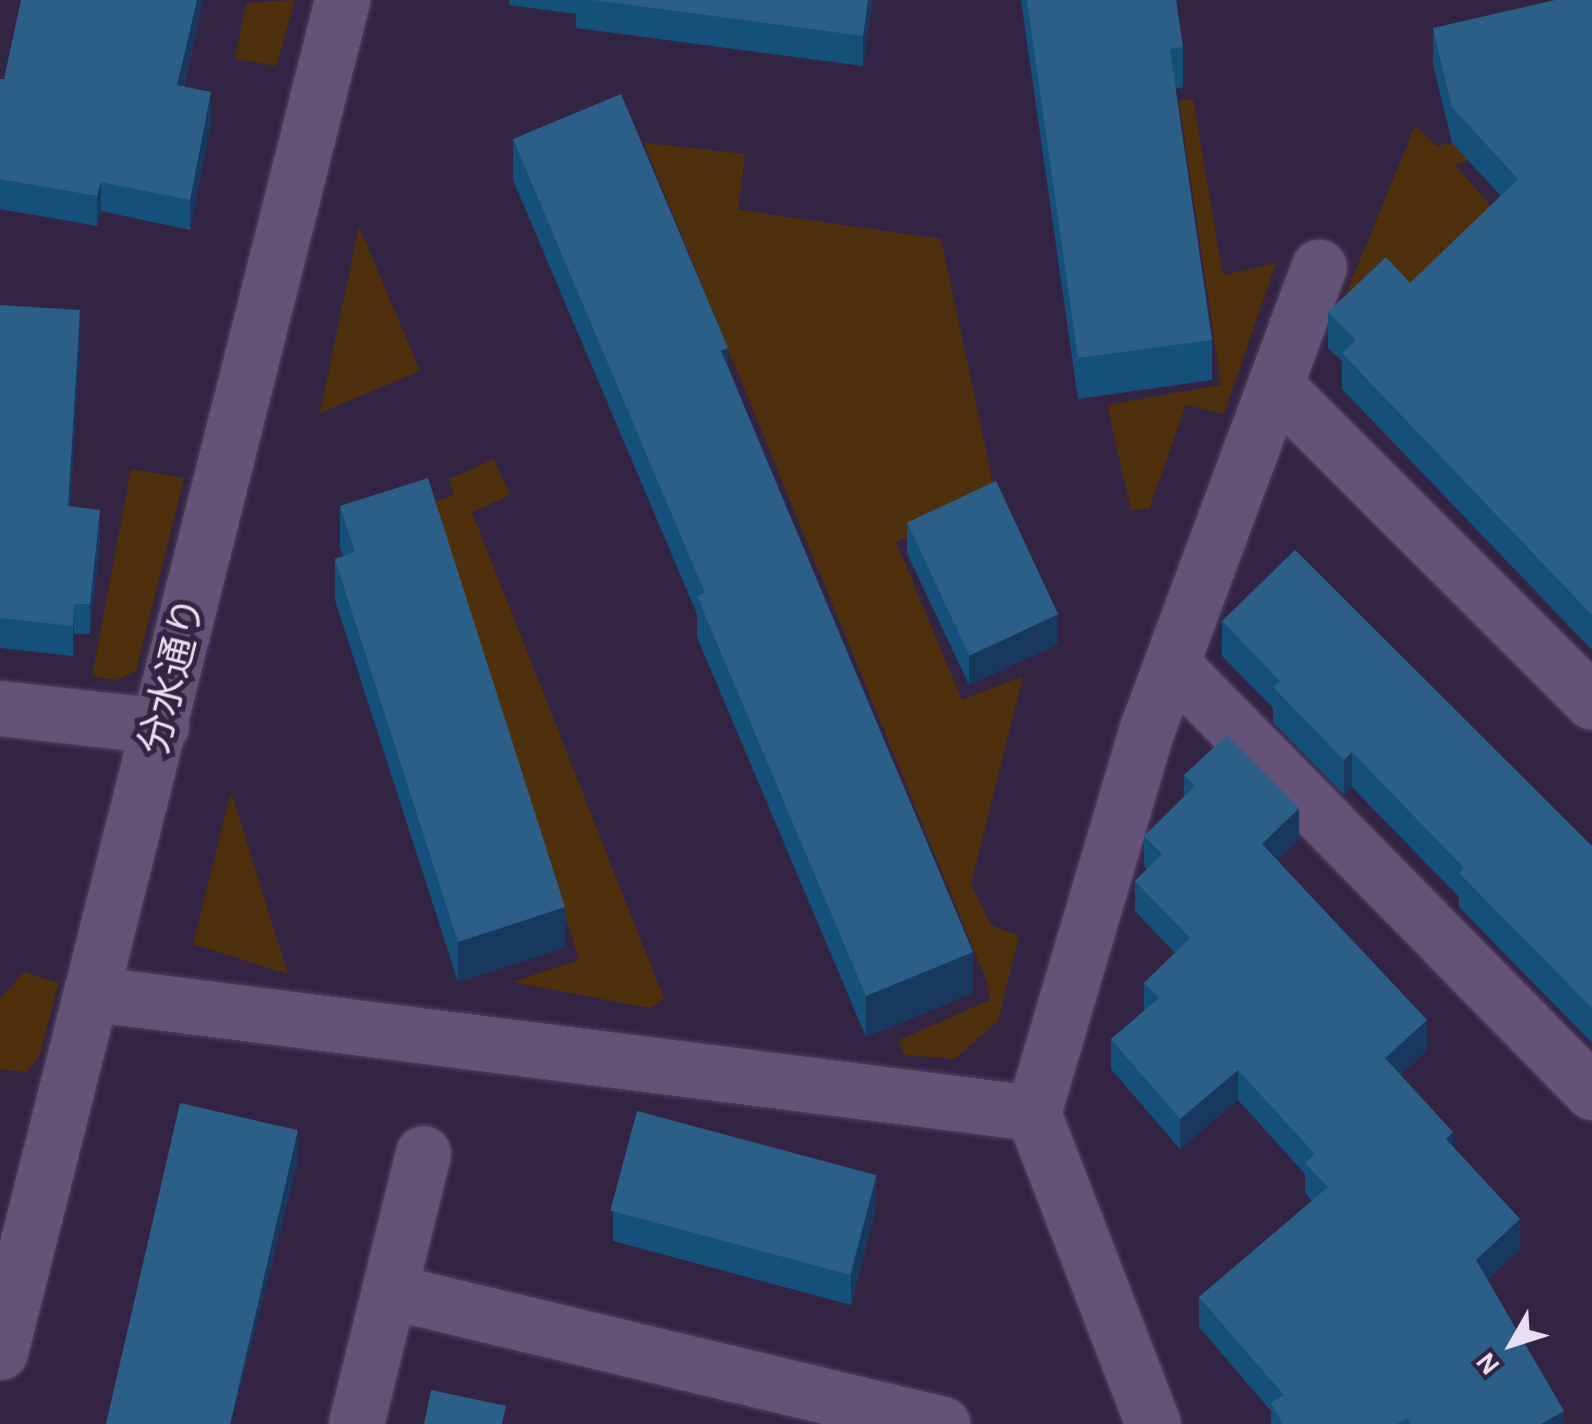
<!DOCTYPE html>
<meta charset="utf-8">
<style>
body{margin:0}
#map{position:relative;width:1592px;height:1424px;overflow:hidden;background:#342444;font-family:"Alegreya Sans","Noto Sans JP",sans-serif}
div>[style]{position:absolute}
.green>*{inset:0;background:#4e300d}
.roads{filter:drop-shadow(0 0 2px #51435e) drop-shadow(0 0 2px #51435e)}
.minor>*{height:55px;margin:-27.5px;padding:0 27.5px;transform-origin:27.5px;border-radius:27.5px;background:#655377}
.wall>*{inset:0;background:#15507a}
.shaded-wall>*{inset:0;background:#18385f}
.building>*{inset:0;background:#2b5f87;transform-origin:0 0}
span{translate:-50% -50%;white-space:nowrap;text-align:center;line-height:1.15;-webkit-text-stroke:10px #342444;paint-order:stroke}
.street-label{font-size:40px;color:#e7def3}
.north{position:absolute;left:1462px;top:1294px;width:100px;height:100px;-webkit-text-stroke:8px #342444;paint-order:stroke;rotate:231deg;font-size:28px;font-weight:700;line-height:40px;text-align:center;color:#e7def3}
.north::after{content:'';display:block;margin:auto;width:35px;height:45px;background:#e7def3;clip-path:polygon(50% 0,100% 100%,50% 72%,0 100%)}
</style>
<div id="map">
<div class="green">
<div style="clip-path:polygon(295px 0,276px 66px,235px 59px,246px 3px)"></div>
<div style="clip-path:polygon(1193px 99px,1223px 275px,1276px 263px,1224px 414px,1186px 405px,1149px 509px,1131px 510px,1107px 405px,1221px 385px,1179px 101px)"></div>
<div style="clip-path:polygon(1592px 111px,1592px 131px,1454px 164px,1500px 216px,1410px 308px,1334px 323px,1415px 126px,1437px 146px)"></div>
<div style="clip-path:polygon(644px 143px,745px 154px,738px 210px,941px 239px,996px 497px,896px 542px,962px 700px,1023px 676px,971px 884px,991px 925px,1019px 936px,998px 1021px,955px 1059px,904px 1055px,899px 1040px,990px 1000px,987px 982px)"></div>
<div style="clip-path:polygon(359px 226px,420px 371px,320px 413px)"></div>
<div style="clip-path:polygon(494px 459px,510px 495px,472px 512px,664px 999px,650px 1008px,512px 982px,579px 960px,436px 518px,362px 529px,454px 495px,449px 479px)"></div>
<div style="clip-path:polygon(131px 469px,184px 478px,136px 671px,117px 680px,92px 676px)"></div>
<div style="clip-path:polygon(231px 792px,288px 974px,193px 944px)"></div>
<div style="clip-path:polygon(24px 972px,59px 983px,39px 1057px,26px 1072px,0 1069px,0 999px)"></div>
</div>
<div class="roads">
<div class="minor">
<div style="left:1277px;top:387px;width:445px;rotate:45deg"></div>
<div style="left:1172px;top:664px;width:600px;rotate:45.54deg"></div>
<div style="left:0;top:708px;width:162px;rotate:6.4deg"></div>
<div style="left:95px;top:994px;width:946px;rotate:7.23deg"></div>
<div style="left:389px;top:1291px;width:569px;rotate:13.52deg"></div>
<div style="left:0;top:1352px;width:1395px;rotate:-75.8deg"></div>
<div style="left:356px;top:1424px;width:279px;rotate:-76.1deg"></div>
<div style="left:1153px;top:1424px;width:333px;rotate:-111.1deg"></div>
<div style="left:1033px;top:1113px;width:404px;rotate:-73.5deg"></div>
<div style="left:1148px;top:726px;width:490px;rotate:-69.6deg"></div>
</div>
</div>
<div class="wall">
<div style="clip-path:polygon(203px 0,184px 86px,211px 122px,190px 230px,101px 211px,97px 226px,0 209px,0 79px,4px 79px)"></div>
<div style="clip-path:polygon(509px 0,872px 0,863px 66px,576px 28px,576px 14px,509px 5px)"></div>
<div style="clip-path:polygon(1021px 0,1176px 0,1183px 47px,1183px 87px,1175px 89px,1212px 340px,1212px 380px,1078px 399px)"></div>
<div style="clip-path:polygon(1592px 0,1592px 650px,1342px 389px,1342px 361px,1328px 348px,1328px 312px,1410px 283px,1501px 196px,1452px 143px,1433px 64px,1433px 28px)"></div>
<div style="clip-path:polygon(513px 139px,728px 366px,973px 993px,866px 1037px,697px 637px,697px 614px,513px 180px)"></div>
<div style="clip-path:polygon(0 305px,80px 340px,70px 507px,100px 539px,90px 634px,74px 634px,73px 656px,0 648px)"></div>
<div style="clip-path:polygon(340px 506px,565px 948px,458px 982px,335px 600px,335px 559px,343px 556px,340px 547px)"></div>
<div style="clip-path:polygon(907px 523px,1058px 644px,969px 685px,907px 553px)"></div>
<div style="clip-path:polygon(1222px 621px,1592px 846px,1592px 1043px,1459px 907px,1459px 897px,1352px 787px,1344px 795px,1273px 722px,1273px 708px,1222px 656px)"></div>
<div style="clip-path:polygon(1184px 775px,1299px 838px,1277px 860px,1427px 1050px,1400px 1075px,1453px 1146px,1520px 1249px,1487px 1280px,1564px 1424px,1271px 1424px,1271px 1411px,1199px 1327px,1199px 1297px,1312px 1201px,1305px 1193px,1305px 1174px,1238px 1100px,1180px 1149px,1111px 1069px,1111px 1039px,1144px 1011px,1144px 983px,1175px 953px,1135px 911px,1135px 881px,1147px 869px,1144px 866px,1144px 836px,1184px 797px)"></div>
<div style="clip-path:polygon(876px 1206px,851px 1305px,613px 1241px,613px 1211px)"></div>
</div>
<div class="shaded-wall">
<div style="clip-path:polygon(197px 0,203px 0,177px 115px,177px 85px)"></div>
<div style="clip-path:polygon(868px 0,872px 0,863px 66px,863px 36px)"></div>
<div style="clip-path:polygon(211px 92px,211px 122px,190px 230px,190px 200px)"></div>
<div style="clip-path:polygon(101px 182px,101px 211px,97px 226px,97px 196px)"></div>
<div style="clip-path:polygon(80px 310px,80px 340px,68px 536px,68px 506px)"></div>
<div style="clip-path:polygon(728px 348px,728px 389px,721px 351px)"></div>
<div style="clip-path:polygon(100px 510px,100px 539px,90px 634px,90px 604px)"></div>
<div style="clip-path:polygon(74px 604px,74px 634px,73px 656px,73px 626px)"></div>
<div style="clip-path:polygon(1058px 614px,1058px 644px,969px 685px,969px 655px)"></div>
<div style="clip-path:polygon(1352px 752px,1352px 787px,1344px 795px,1344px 760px)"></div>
<div style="clip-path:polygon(1299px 808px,1299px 838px,1262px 874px,1262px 844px)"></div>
<div style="clip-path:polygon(565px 907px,565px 948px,458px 982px,458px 942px)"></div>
<div style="clip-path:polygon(973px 952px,973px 993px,866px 1037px,866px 996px)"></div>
<div style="clip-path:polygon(1427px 1020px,1427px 1050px,1385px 1088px,1385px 1058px)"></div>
<div style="clip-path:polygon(1238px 1070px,1238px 1100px,1180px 1149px,1180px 1119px)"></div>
<div style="clip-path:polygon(298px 1131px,298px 1161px,231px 1424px,223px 1424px)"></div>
<div style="clip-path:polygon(1453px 1132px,1453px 1162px,1446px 1139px)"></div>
<div style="clip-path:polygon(876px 1176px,876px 1206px,851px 1305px,851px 1275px)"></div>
<div style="clip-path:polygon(1520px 1219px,1520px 1249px,1476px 1290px,1476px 1260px)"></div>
<div style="clip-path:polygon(1564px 1411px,1564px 1424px,1541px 1424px)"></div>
</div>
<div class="building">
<div style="clip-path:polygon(21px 0,197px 0,177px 85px,211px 92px,190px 200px,101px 182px,97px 196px,0 179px,0 79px,4px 79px)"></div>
<div style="clip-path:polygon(593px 0,868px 0,863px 36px)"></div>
<div style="clip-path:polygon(1027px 0,1176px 0,1183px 47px,1170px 49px,1212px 340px,1078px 358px)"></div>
<div style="clip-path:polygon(1555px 0,1592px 0,1592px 615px,1342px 353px,1356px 340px,1328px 312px,1386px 257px,1410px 283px,1518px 179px,1452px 107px,1433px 28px)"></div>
<div style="clip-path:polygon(621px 94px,728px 348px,721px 351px,973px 952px,866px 996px,697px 596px,705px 593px,513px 139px)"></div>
<div style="clip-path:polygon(0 305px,80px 310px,68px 506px,100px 510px,90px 604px,74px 604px,73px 626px,0 618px)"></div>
<div style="clip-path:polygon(428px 478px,565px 907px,458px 942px,335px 559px,355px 552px,340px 506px)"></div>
<div style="left:996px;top:481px;width:147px;height:98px;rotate:65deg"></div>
<div style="clip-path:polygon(1295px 550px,1592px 846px,1592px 1008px,1459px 873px,1464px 868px,1352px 752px,1344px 760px,1273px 687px,1280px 681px,1222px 621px)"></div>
<div style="clip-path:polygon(1227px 735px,1299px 808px,1262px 844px,1427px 1020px,1385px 1058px,1453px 1132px,1446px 1139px,1520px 1219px,1476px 1260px,1564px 1411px,1541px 1424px,1411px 1424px,1408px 1418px,1397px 1424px,1283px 1424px,1271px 1403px,1284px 1395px,1199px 1297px,1328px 1187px,1305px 1163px,1315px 1154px,1238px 1070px,1180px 1119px,1111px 1039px,1159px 998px,1144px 983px,1190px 938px,1135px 881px,1162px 854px,1144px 836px,1195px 786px,1184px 775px)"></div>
<div style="left:180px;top:1103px;width:121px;height:330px;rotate:13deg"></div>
<div style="left:637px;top:1111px;width:248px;height:103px;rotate:15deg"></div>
<div style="clip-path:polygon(431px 1390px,506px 1406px,502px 1424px,424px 1424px)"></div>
</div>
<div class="street-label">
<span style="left:173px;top:676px;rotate:-76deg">分水通り</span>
</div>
<div class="north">N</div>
</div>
